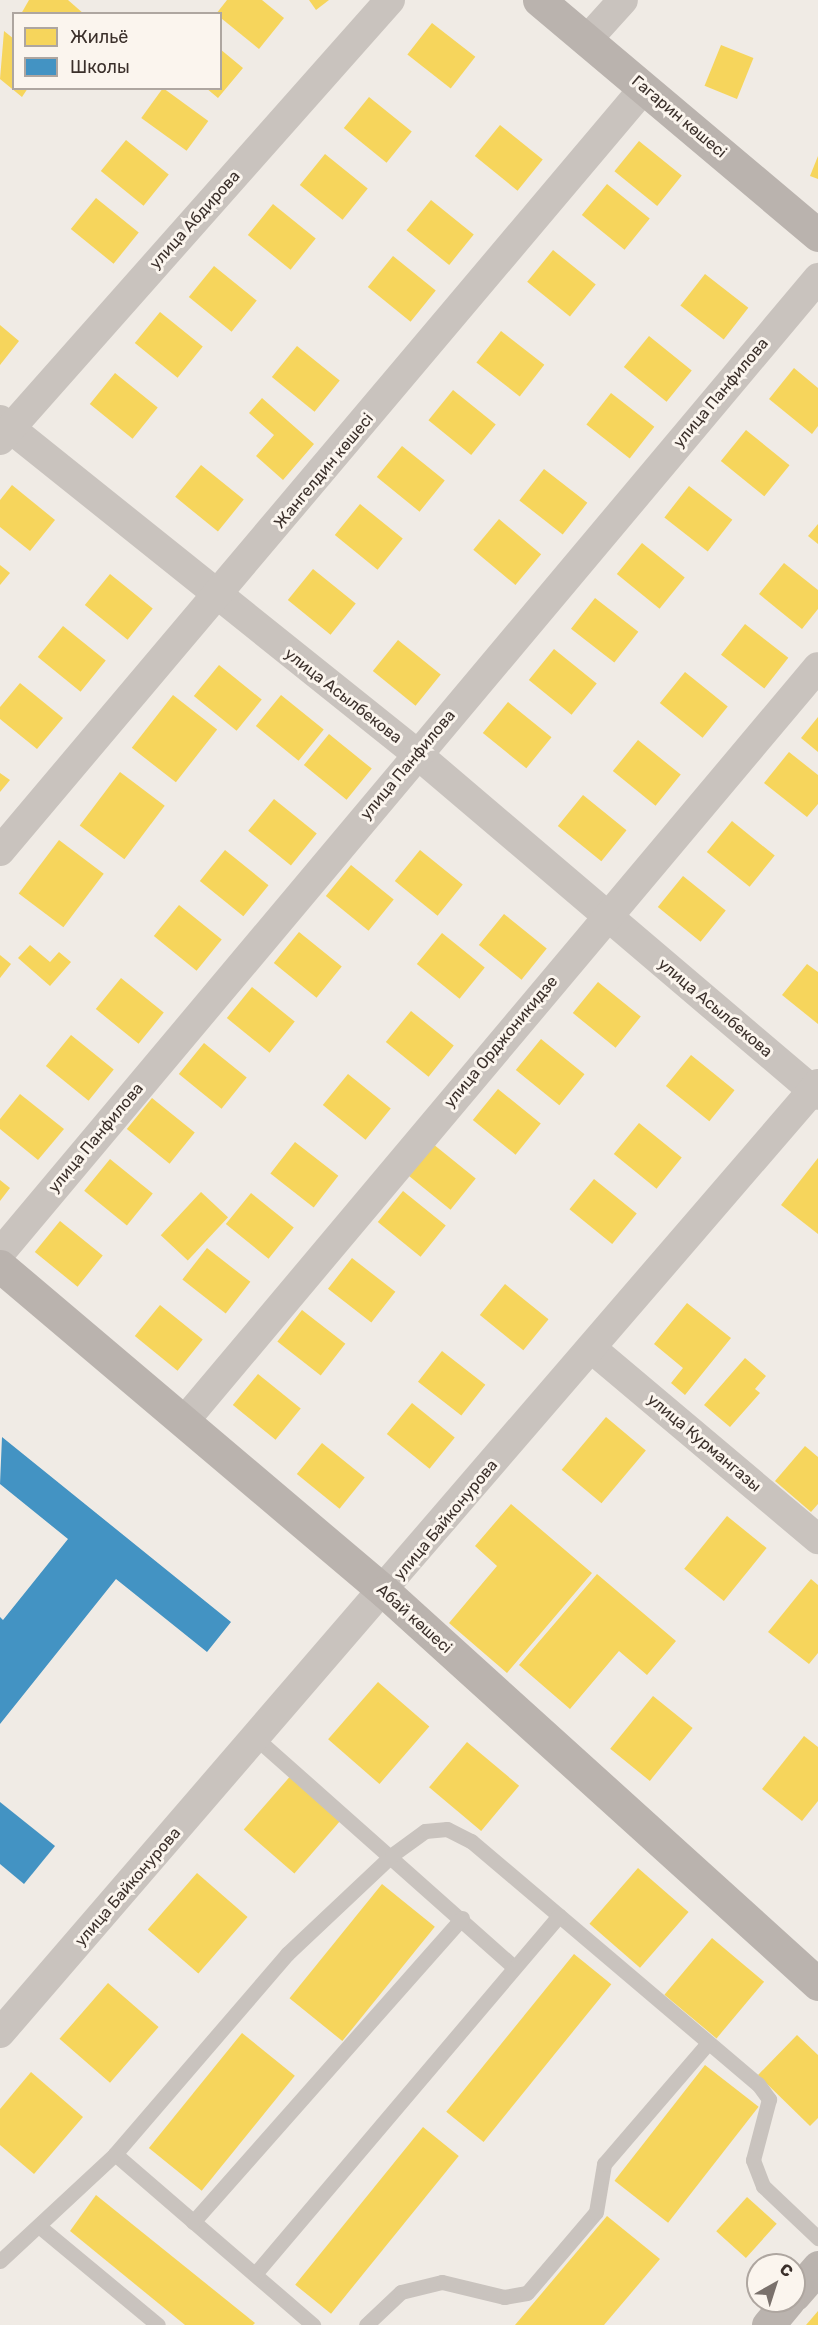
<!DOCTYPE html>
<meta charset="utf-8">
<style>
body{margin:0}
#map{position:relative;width:818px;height:2325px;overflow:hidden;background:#f0ebe5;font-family:Rubik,sans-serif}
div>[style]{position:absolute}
.homes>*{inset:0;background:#f6d55c;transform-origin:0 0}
.schools>*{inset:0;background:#4393c3}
.lane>*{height:15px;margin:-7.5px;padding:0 7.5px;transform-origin:7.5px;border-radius:7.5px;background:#c9c3be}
.street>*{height:30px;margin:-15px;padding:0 15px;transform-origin:15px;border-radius:15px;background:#c9c3be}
.secondary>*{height:33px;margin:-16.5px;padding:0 16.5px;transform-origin:16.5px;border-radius:16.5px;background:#bab3ae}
span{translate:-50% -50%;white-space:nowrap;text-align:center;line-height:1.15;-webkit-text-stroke:6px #fbf5ee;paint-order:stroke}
.street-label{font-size:16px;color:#3b302b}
.legend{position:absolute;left:12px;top:12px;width:210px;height:78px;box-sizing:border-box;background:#fbf5ee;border:2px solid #aea6a0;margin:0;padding:8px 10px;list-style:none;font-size:18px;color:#3b302b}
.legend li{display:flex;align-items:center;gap:12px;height:30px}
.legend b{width:30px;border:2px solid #aea6a0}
.north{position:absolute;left:746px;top:2253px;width:60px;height:60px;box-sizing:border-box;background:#fbf5ee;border:2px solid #aea6a0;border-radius:50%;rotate:39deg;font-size:16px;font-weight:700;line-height:24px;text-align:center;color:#3b302b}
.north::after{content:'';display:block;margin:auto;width:21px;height:27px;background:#7a716c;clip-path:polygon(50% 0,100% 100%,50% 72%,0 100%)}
</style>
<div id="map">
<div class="homes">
<div style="clip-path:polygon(29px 0,68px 0,84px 14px,21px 14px)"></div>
<div style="clip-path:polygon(227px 0,262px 0,284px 18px,259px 49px,216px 14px)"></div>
<div style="clip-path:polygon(309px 0,329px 0,316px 10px)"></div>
<div style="left:432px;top:23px;width:55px;height:40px;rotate:38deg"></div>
<div style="clip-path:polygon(4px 31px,14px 39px,14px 88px,28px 88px,22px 97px,0 79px)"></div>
<div style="left:721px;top:45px;width:35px;height:44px;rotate:22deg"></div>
<div style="clip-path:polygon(220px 49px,243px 68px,218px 98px,206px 88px,220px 88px)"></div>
<div style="left:163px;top:88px;width:56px;height:37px;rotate:36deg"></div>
<div style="left:369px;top:97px;width:55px;height:40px;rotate:39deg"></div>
<div style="left:500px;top:125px;width:55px;height:40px;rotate:39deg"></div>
<div style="left:126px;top:140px;width:55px;height:40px;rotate:39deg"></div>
<div style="left:639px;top:141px;width:55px;height:39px;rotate:39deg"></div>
<div style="left:325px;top:154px;width:55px;height:40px;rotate:39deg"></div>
<div style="clip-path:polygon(818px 156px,818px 179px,810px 176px)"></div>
<div style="left:607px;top:184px;width:55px;height:40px;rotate:39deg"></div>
<div style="left:96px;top:198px;width:55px;height:40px;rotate:39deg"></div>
<div style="left:431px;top:200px;width:55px;height:39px;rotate:39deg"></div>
<div style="left:273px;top:204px;width:55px;height:40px;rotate:39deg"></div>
<div style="left:553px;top:250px;width:55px;height:41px;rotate:39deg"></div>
<div style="left:393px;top:256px;width:55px;height:40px;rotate:39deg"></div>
<div style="left:214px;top:266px;width:55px;height:40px;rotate:39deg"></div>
<div style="left:705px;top:274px;width:55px;height:40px;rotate:38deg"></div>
<div style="left:160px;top:312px;width:55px;height:40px;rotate:39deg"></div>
<div style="clip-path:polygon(0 325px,19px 341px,0 365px)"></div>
<div style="left:501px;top:331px;width:55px;height:40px;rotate:38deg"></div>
<div style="left:649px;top:336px;width:55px;height:40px;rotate:39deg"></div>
<div style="left:297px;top:346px;width:55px;height:40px;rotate:39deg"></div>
<div style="clip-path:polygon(794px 368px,818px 388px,818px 426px,812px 434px,769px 399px)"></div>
<div style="left:115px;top:373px;width:55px;height:40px;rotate:39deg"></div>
<div style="left:453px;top:390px;width:55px;height:39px;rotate:39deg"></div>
<div style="left:611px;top:393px;width:55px;height:40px;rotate:38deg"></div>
<div style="clip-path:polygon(262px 398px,314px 444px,283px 480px,256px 456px,274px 435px,249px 413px)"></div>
<div style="left:746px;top:430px;width:56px;height:40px;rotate:39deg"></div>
<div style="left:402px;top:446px;width:55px;height:40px;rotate:39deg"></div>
<div style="left:201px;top:465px;width:55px;height:41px;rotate:39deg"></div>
<div style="left:544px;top:469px;width:55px;height:40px;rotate:38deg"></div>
<div style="clip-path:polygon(12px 485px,55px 520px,30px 551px,0 527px,0 500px)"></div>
<div style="left:689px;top:486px;width:55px;height:40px;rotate:38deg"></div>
<div style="left:360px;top:504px;width:55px;height:40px;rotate:39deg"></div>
<div style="left:499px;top:519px;width:55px;height:40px;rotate:40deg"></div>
<div style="clip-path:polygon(818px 524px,818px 544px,808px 536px)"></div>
<div style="left:642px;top:543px;width:55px;height:40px;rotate:39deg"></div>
<div style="clip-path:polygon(784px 563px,818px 590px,818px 609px,802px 629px,759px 594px)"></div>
<div style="clip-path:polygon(0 565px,10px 573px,0 585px)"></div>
<div style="left:313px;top:569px;width:55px;height:40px;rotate:39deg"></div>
<div style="left:110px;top:574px;width:55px;height:40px;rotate:39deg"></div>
<div style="left:595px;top:598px;width:55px;height:39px;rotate:38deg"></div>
<div style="left:745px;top:624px;width:55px;height:39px;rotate:38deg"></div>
<div style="left:63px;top:626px;width:55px;height:40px;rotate:39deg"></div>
<div style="left:398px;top:640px;width:55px;height:40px;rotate:39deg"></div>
<div style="left:554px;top:649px;width:55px;height:40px;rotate:39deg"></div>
<div style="left:219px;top:665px;width:55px;height:40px;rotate:39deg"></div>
<div style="left:685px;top:672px;width:55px;height:40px;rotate:39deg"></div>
<div style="clip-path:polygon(20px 683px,63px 718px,37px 749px,0 719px,0 707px)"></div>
<div style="left:173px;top:695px;width:56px;height:67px;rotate:38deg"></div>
<div style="left:281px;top:695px;width:55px;height:40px;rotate:39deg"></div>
<div style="left:508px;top:702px;width:56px;height:40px;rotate:39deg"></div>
<div style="clip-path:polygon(818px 717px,818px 752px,801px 738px)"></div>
<div style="left:329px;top:734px;width:55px;height:40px;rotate:39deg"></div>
<div style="left:638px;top:740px;width:55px;height:40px;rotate:39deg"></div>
<div style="clip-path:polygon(789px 752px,818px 775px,818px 804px,807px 817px,764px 783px)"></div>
<div style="left:120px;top:772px;width:56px;height:67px;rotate:37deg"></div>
<div style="clip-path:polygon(0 773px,10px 780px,0 792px)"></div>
<div style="left:583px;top:795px;width:56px;height:40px;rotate:39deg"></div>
<div style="left:274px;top:799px;width:55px;height:41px;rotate:39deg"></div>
<div style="left:732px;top:821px;width:55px;height:40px;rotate:39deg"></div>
<div style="left:59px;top:840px;width:56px;height:67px;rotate:37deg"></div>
<div style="left:225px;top:850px;width:56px;height:40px;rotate:39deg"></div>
<div style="left:420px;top:850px;width:55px;height:40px;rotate:39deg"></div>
<div style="left:351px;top:865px;width:55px;height:40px;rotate:39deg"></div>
<div style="left:683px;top:876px;width:55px;height:40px;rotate:39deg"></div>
<div style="left:179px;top:905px;width:55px;height:40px;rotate:39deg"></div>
<div style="left:504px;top:914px;width:55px;height:40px;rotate:39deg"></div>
<div style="left:299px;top:932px;width:55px;height:40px;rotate:39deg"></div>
<div style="left:442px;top:933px;width:55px;height:40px;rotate:39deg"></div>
<div style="clip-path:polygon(30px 945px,50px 962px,59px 952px,71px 962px,50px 986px,18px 958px)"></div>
<div style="clip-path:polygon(0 955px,11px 964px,0 978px)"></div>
<div style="clip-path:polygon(807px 964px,818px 972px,818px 1024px,782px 995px)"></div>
<div style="left:121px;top:978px;width:55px;height:40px;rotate:39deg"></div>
<div style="left:598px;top:982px;width:55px;height:40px;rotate:39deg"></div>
<div style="left:252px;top:987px;width:55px;height:40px;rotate:39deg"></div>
<div style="left:411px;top:1011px;width:55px;height:40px;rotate:39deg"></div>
<div style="left:71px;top:1035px;width:55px;height:40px;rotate:39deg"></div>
<div style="left:541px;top:1039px;width:56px;height:40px;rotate:39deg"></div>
<div style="left:204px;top:1043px;width:55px;height:40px;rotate:39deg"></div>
<div style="left:691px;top:1055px;width:56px;height:40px;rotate:39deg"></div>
<div style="left:348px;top:1074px;width:55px;height:40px;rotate:39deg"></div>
<div style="left:498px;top:1089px;width:55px;height:40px;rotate:39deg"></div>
<div style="clip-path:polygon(20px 1094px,64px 1129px,38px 1160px,0 1129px,0 1119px)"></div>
<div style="left:152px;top:1098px;width:55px;height:40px;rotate:39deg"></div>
<div style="left:639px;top:1123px;width:55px;height:40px;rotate:39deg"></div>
<div style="left:295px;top:1142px;width:55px;height:40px;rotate:38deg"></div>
<div style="left:433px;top:1144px;width:55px;height:40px;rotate:39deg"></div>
<div style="clip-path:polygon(818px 1158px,818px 1234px,781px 1205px)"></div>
<div style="left:110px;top:1159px;width:55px;height:41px;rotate:39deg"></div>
<div style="left:594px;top:1179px;width:55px;height:39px;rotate:39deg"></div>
<div style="clip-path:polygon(0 1180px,10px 1188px,0 1201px)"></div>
<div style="left:403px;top:1191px;width:55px;height:40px;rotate:39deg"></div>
<div style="left:201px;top:1192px;width:37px;height:59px;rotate:43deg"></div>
<div style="left:251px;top:1193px;width:55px;height:40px;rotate:39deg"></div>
<div style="left:60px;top:1221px;width:55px;height:40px;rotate:39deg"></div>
<div style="left:207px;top:1248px;width:55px;height:40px;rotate:38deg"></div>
<div style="left:352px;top:1258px;width:55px;height:39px;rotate:38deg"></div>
<div style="left:505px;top:1284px;width:56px;height:40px;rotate:39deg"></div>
<div style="clip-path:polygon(687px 1303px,731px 1338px,685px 1395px,671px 1383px,683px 1368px,654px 1344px)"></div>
<div style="left:160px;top:1305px;width:55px;height:40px;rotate:39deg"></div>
<div style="left:302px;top:1310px;width:55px;height:40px;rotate:38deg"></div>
<div style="left:442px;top:1351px;width:55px;height:39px;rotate:38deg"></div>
<div style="clip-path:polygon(745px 1358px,766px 1376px,755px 1389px,760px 1393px,730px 1427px,704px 1405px)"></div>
<div style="left:258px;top:1374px;width:55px;height:40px;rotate:39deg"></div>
<div style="left:412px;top:1403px;width:55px;height:40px;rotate:39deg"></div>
<div style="left:606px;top:1417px;width:52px;height:69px;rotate:40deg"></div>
<div style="left:322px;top:1443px;width:55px;height:40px;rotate:39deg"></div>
<div style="clip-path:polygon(805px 1446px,818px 1457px,818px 1504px,811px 1512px,775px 1481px)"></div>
<div style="clip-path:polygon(511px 1504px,592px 1573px,507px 1673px,449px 1623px,497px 1566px,475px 1546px)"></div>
<div style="left:727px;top:1516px;width:51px;height:68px;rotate:39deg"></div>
<div style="clip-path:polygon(597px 1574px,676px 1641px,647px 1675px,619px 1651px,570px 1709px,519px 1665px)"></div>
<div style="clip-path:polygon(811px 1579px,818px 1585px,818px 1653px,809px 1664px,768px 1632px)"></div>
<div style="left:378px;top:1682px;width:68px;height:76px;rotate:41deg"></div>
<div style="left:653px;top:1696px;width:51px;height:68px;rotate:39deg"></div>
<div style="clip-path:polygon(804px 1736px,818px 1747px,818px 1801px,802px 1821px,762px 1789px)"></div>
<div style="left:467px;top:1742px;width:68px;height:59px;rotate:40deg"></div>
<div style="left:293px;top:1773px;width:67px;height:75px;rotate:41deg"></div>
<div style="left:638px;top:1868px;width:67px;height:74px;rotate:41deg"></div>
<div style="left:197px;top:1873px;width:67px;height:75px;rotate:41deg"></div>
<div style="left:382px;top:1884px;width:68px;height:147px;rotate:39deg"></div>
<div style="left:712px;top:1938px;width:68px;height:74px;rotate:40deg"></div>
<div style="left:574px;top:1954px;width:48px;height:203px;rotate:39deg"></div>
<div style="left:108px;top:1983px;width:67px;height:74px;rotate:41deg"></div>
<div style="left:242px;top:2033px;width:68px;height:148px;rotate:39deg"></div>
<div style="clip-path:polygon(797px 2035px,818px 2055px,818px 2118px,810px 2126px,758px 2075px)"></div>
<div style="left:705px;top:2065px;width:68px;height:147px;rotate:38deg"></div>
<div style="clip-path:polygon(31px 2072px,83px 2117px,34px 2174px,0 2145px,0 2109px)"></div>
<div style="left:423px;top:2127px;width:46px;height:203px;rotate:39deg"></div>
<div style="clip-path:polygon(96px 2195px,255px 2323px,253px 2325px,185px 2325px,70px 2231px)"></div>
<div style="left:747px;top:2197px;width:40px;height:46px;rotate:42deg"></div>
<div style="clip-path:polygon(607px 2216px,660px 2259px,604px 2325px,515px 2325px)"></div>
<div style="clip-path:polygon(818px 2311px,818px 2325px,806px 2325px)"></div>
</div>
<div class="schools">
<div style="clip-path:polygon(2px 1437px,231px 1622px,207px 1652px,116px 1579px,0 1724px,0 1617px,3px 1620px,68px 1539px,0 1484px)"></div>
<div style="clip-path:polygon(0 1802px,55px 1846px,24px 1884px,0 1864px)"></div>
</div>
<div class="lane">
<div style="left:257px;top:1739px;width:344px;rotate:41.6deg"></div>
<div style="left:115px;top:2154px;width:262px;rotate:40.8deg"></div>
<div style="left:193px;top:2222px;width:406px;rotate:-48.5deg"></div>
<div style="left:40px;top:2227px;width:153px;rotate:39.7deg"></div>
<div style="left:0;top:2261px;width:157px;rotate:-42.9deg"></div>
<div style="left:115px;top:2154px;width:264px;rotate:-49.3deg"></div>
<div style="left:287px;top:1954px;width:144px;rotate:-43.3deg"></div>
<div style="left:392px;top:1855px;width:41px;rotate:-36deg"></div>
<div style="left:425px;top:1831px;width:22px;rotate:-5deg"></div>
<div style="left:447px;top:1829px;width:27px;rotate:27deg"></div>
<div style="left:471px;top:1841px;width:376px;rotate:40.3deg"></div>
<div style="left:758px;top:2084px;width:19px;rotate:54deg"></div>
<div style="left:769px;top:2099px;width:63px;rotate:104.7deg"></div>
<div style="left:753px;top:2160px;width:28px;rotate:69deg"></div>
<div style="left:763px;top:2186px;width:76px;rotate:43.4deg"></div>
<div style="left:255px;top:2274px;width:470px;rotate:-49.7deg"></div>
<div style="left:366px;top:2325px;width:48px;rotate:-43.3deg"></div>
<div style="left:401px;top:2292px;width:42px;rotate:-13.7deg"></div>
<div style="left:442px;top:2282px;width:64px;rotate:13.6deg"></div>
<div style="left:504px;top:2297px;width:23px;rotate:-10deg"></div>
<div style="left:527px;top:2293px;width:106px;rotate:-49.6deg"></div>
<div style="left:596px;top:2212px;width:49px;rotate:-80.5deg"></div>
<div style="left:604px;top:2164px;width:160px;rotate:-49.3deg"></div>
</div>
<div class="street">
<div style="left:586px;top:41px;width:55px;rotate:-47.9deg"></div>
<div style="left:0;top:420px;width:534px;rotate:38.69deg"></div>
<div style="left:417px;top:754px;width:526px;rotate:40.38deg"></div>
<div style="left:0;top:440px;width:588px;rotate:-48.45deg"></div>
<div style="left:0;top:851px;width:998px;rotate:-49.83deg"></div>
<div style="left:0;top:1253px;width:1273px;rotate:-50deg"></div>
<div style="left:591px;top:1348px;width:297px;rotate:40.1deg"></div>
<div style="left:186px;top:1419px;width:982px;rotate:-49.96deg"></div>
<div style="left:0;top:2033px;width:1253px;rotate:-49.24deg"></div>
</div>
<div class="secondary">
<div style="left:539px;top:0;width:365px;rotate:40.1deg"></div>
<div style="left:0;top:1266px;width:504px;rotate:40.26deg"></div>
<div style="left:385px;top:1592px;width:584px;rotate:42.15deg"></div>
<div style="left:794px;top:2295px;width:37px;rotate:-49deg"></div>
<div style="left:768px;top:2325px;width:31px;rotate:-50deg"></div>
</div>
<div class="street-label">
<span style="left:679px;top:117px;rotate:40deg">Гагарин көшесі</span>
<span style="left:195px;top:220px;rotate:-48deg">улица Абдирова</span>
<span style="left:721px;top:393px;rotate:-50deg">улица Панфилова</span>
<span style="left:324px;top:471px;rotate:-50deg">Жангелдин көшесі</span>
<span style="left:343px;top:696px;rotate:38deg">улица Асылбекова</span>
<span style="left:408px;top:765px;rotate:-50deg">улица Панфилова</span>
<span style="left:715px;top:1008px;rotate:40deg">улица Асылбекова</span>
<span style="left:501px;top:1042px;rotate:-50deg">улица Орджоникидзе</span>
<span style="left:96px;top:1138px;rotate:-50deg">улица Панфилова</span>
<span style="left:704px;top:1443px;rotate:40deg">улица Курмангазы</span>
<span style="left:446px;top:1520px;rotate:-50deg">улица Байконурова</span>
<span style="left:414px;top:1619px;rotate:42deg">Абай көшесі</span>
<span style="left:128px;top:1887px;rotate:-49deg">улица Байконурова</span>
</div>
<ul class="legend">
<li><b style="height:16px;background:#f6d55c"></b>Жильё</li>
<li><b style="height:16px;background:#4393c3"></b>Школы</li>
</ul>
<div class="north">С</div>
</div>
